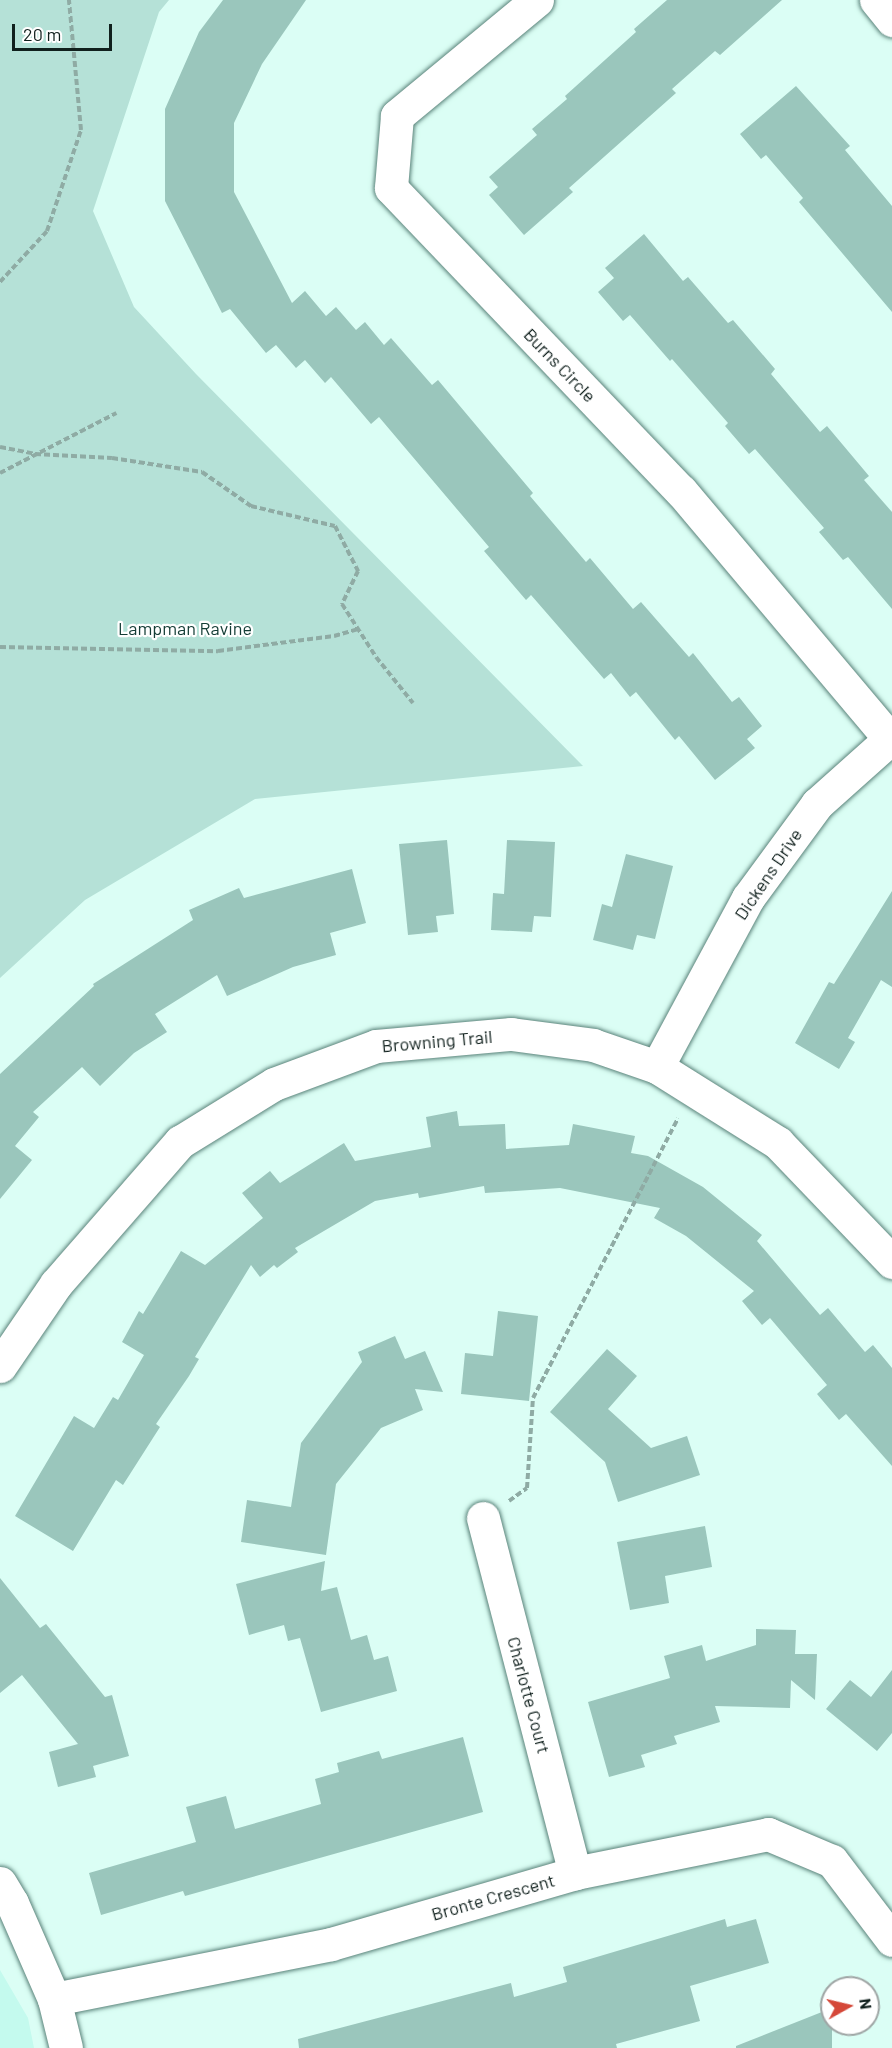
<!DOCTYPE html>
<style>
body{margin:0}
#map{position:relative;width:892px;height:2048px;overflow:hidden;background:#dbfef5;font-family:Barlow,sans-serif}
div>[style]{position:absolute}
.built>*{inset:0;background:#c4faee}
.green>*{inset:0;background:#b5e1d7}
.building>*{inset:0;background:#9ac6bc}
.path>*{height:4px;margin-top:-2px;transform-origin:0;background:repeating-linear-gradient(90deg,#8faba4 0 6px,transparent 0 9px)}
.roads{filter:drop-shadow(0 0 2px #5a837a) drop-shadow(0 0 2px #5a837a)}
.street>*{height:33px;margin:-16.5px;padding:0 16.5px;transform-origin:16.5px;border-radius:16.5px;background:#fff}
span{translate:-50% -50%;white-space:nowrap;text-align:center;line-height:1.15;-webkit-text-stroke:4.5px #fff;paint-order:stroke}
.street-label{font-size:18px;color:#10201d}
.park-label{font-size:18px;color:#143d36}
.north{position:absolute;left:820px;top:1976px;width:60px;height:60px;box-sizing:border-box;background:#fff;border:2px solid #9fa6a5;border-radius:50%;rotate:82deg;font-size:16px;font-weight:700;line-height:24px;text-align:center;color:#10201d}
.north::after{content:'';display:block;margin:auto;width:21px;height:27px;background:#d54839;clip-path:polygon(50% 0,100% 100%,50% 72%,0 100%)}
.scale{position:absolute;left:12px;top:24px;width:100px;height:27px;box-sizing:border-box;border:3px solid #10201d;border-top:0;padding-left:8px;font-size:18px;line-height:21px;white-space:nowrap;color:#10201d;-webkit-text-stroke:4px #fff;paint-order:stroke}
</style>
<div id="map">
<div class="built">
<div style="clip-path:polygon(0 1970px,28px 2018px,34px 2048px,0 2048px)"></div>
</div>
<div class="green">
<div style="clip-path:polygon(0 0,169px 0,159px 12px,93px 211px,134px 307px,196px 374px,583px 766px,255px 799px,85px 900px,0 978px)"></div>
</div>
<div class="building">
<div style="clip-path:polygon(223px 0,306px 0,262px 64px,234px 123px,234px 192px,292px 303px,305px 291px,326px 316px,336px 307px,356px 330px,365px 322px,384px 345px,391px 338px,432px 385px,438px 380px,533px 493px,530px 496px,586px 562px,590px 558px,633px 609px,641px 602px,689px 657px,693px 653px,732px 702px,739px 697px,762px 726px,747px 739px,755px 748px,715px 780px,679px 736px,675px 740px,636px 692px,630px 697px,611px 673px,604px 679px,531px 595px,526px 600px,484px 551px,489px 547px,379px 417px,371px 424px,331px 377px,325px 383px,305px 360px,296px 368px,276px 345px,266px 353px,230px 309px,222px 313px,165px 201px,165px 109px,199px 32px)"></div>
<div style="clip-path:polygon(667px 0,782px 0,720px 55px,715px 51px,672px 89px,676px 93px,569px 188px,573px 192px,524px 235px,489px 195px,498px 187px,489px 177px,537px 135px,532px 129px,567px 99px,565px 96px,636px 32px,634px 29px)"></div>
<div style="clip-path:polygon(796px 86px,850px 146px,845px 150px,892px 206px,892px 312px,799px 202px,803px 198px,766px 155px,761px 159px,740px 134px)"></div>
<div style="clip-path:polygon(644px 234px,683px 281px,688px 277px,728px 323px,733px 320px,775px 369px,771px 374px,820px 432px,827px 426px,869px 476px,864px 480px,892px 512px,892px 609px,848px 557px,843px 560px,819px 532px,824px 528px,755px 449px,749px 454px,725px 426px,728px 423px,672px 359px,670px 361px,630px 315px,623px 321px,598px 292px,614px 278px,605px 268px)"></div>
<div style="clip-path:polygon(447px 840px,454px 914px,436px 916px,438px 932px,408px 935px,399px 844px)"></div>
<div style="clip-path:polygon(507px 840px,555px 842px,551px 917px,534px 916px,532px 932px,491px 930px,493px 893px,504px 894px)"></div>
<div style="clip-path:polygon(626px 854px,673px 866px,655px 939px,637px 935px,633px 950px,593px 940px,602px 904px,612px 907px)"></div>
<div style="clip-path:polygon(352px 869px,366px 923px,330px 933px,336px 955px,293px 967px,227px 996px,217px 975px,155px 1014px,167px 1032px,134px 1053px,100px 1086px,82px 1067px,33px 1112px,39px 1117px,15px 1146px,32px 1160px,0 1199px,0 1074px,94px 986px,93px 984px,193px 920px,189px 910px,239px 888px,244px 898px)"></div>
<div style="clip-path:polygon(892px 891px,892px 987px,881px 980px,848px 1038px,855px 1042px,839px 1069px,795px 1043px,829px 982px,834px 984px)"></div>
<div style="clip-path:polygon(457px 1111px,459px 1126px,505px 1124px,506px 1149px,569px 1145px,573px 1124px,635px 1136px,631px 1153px,648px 1156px,703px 1187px,762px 1235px,757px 1241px,820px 1315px,828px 1308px,865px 1352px,873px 1345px,892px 1368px,892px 1466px,846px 1414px,839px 1420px,817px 1394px,827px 1385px,770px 1318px,762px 1325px,742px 1301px,754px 1291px,686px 1236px,654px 1218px,660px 1208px,560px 1188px,485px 1193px,484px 1186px,419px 1198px,418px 1193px,375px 1201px,295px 1248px,298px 1252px,277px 1268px,274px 1265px,260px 1277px,251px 1265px,195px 1357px,199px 1359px,189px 1376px,156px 1424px,160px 1427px,123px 1485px,116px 1480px,73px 1551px,15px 1516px,74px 1416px,94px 1428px,113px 1397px,118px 1400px,144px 1355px,122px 1342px,139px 1311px,143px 1314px,181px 1251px,205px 1265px,263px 1218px,242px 1193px,270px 1171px,280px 1183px,344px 1143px,355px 1161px,431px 1147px,426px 1117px)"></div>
<div style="clip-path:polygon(498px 1311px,538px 1316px,529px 1401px,461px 1394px,465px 1353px,493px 1356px)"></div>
<div style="clip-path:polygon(395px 1336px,405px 1359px,425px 1351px,443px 1392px,415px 1389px,423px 1410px,381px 1428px,336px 1484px,326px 1555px,241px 1542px,247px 1500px,291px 1507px,301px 1443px,362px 1362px,358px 1352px)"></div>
<div style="clip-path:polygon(607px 1349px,637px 1376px,608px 1409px,651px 1448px,687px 1436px,700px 1475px,618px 1502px,605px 1462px,550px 1412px)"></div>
<div style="clip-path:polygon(705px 1526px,712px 1567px,665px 1576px,669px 1603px,630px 1610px,617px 1542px)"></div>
<div style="clip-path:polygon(325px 1561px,321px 1591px,337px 1587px,351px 1640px,367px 1635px,374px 1660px,388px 1656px,397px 1691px,321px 1712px,300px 1638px,288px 1641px,284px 1625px,249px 1635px,236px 1584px)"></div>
<div style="clip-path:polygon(0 1578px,40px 1628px,46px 1624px,105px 1697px,112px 1695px,129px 1756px,93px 1766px,96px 1777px,58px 1787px,49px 1752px,78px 1744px,22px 1675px,0 1693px)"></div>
<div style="clip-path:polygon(756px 1629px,796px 1630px,795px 1654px,817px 1654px,815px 1700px,791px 1680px,790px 1708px,715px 1706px,720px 1722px,674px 1736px,677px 1744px,641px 1755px,645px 1767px,609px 1777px,588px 1702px,670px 1678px,664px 1656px,702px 1645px,706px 1661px,756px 1645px)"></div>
<div style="clip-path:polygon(892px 1670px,892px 1733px,877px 1751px,826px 1709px,850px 1680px,871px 1697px)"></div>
<div style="clip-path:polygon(463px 1737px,483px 1812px,185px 1896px,183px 1891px,101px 1915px,89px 1873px,196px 1842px,186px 1807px,226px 1796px,235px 1829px,321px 1804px,315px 1779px,339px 1772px,337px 1763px,379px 1751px,382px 1759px)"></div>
<div style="clip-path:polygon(725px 1919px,727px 1927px,756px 1919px,769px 1963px,690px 1986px,700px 2021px,616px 2044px,617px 2048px,299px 2048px,298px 2039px,511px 1983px,514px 1997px,567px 1982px,563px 1967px)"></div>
<div style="clip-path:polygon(832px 2008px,832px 2048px,736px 2048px,736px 2046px)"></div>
</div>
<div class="path">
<div style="left:0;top:282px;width:69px;rotate:-47.3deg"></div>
<div style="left:47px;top:231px;width:107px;rotate:-71.4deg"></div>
<div style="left:81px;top:130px;width:131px;rotate:-95.3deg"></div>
<div style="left:0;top:447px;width:36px;rotate:11deg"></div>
<div style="left:35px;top:454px;width:77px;rotate:3deg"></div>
<div style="left:112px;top:458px;width:91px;rotate:8.8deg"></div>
<div style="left:202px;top:472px;width:60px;rotate:34.8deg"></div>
<div style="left:251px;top:506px;width:86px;rotate:13.4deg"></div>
<div style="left:335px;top:526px;width:51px;rotate:62.9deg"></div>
<div style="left:358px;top:571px;width:37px;rotate:116deg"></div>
<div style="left:342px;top:604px;width:63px;rotate:57.3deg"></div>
<div style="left:376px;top:657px;width:59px;rotate:51.2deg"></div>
<div style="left:0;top:473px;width:131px;rotate:-27.3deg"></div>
<div style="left:0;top:647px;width:218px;rotate:1.1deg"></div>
<div style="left:218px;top:651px;width:117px;rotate:-7.4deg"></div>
<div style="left:334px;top:636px;width:25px;rotate:-16deg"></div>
<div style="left:509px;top:1501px;width:22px;rotate:-36deg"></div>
<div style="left:527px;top:1488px;width:90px;rotate:-86.2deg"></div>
<div style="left:533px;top:1398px;width:315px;rotate:-62.6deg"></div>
</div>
<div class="roads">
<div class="street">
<div style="left:537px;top:0;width:182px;rotate:140.4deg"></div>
<div style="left:397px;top:116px;width:72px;rotate:94.8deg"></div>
<div style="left:391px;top:188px;width:419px;rotate:46.3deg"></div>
<div style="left:681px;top:491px;width:324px;rotate:49.9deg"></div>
<div style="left:876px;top:0;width:26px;rotate:51deg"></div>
<div style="left:657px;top:1067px;width:192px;rotate:-61.7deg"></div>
<div style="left:748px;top:898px;width:117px;rotate:-53.7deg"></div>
<div style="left:817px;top:804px;width:101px;rotate:-41.8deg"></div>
<div style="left:0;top:1366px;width:99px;rotate:-55.7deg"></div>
<div style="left:56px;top:1284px;width:189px;rotate:-48.9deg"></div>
<div style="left:180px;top:1142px;width:110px;rotate:-31.7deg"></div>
<div style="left:274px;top:1084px;width:109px;rotate:-20.4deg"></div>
<div style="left:376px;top:1046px;width:136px;rotate:-5.1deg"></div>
<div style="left:511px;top:1034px;width:83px;rotate:7.6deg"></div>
<div style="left:593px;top:1045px;width:68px;rotate:19deg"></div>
<div style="left:657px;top:1067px;width:143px;rotate:32.1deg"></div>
<div style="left:778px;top:1143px;width:165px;rotate:46.2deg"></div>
<div style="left:483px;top:1518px;width:367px;rotate:75.5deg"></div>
<div style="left:0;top:1883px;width:23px;rotate:59deg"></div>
<div style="left:12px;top:1903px;width:105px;rotate:66.4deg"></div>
<div style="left:54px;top:1999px;width:50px;rotate:76.2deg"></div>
<div style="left:54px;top:1999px;width:282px;rotate:-11.2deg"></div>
<div style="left:331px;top:1944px;width:254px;rotate:-16.2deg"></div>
<div style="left:575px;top:1873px;width:197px;rotate:-11.4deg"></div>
<div style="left:768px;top:1834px;width:69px;rotate:22.9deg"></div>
<div style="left:832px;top:1861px;width:99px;rotate:52.8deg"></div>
</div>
</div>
<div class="street-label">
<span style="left:560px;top:365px;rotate:46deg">Burns Circle</span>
<span style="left:768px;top:874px;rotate:-56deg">Dickens Drive</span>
<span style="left:437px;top:1041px;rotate:-5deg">Browning Trail</span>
<span style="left:529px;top:1695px;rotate:75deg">Charlotte Court</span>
<span style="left:493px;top:1897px;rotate:-16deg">Bronte Crescent</span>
</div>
<div class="park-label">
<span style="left:185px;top:628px">Lampman Ravine</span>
</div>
<div class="north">N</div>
<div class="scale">20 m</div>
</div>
